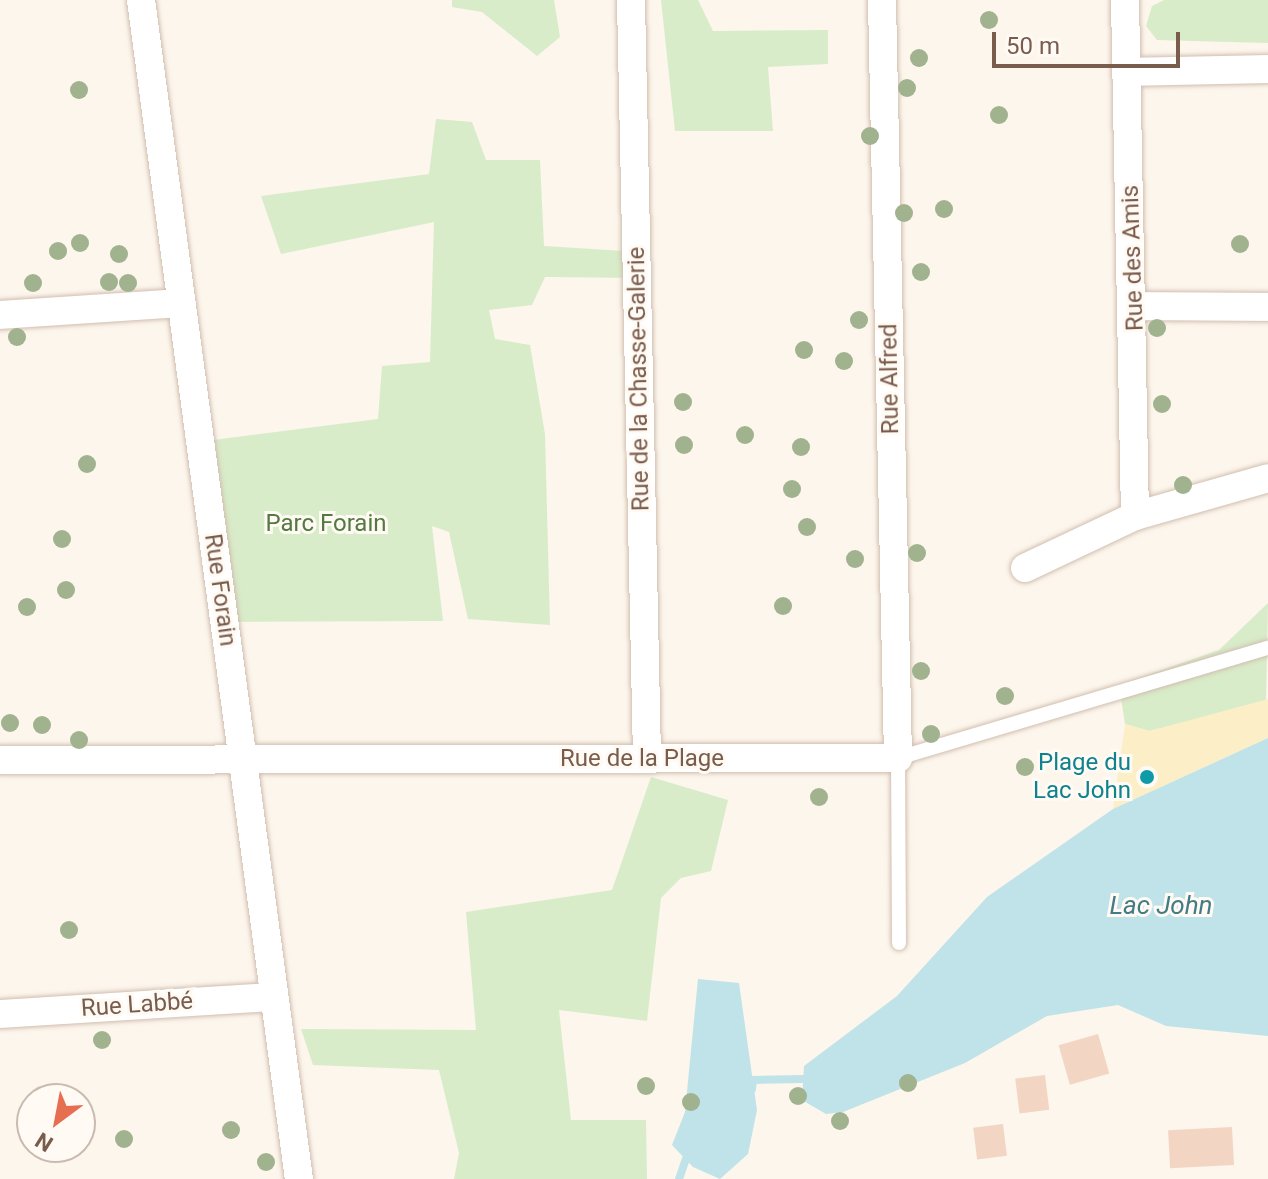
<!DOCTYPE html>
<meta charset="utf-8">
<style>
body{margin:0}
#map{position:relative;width:1268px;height:1179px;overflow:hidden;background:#fdf6ec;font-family:Roboto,sans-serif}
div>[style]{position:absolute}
.green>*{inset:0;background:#d8ecc9}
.sand>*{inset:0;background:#fcefc7}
.water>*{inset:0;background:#bfe3e8}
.stream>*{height:8px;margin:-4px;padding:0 4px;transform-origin:4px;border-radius:4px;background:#bfe3e8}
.building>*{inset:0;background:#f3d5c3;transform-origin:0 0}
.roads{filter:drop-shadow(0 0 2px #d1beb0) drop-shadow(0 0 2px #d1beb0)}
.lane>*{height:14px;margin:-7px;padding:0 7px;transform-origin:7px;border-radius:7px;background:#fff}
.street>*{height:28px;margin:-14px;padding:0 14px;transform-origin:14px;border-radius:14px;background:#fff}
.trees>*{width:18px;height:18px;margin:-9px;border-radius:50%;background:#a0b28e}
.dots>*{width:22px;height:22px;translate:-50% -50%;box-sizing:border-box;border:4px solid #fffaf3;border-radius:50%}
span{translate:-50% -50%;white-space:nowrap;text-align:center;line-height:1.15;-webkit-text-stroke:6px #fffaf3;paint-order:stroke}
.street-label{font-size:24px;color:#7a5c4d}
.park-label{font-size:24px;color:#537a41}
.culture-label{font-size:24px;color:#0d838f}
.right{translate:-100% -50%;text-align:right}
.water-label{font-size:26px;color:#437c86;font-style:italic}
.north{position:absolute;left:16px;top:1083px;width:80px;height:80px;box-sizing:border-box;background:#fffaf3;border:2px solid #cabbb1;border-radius:50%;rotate:212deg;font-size:22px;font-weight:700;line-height:32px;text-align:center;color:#7a5c4d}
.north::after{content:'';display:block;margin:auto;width:28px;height:36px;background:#e76f51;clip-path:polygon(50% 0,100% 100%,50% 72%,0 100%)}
.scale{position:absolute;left:992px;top:32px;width:188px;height:36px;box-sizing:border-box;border:4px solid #7a5c4d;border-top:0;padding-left:10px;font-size:24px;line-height:28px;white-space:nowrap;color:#7a5c4d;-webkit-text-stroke:6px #fffaf3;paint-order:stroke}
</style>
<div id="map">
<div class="green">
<div style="clip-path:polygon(452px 0,554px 0,560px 37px,537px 56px,482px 12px,452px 7px)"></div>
<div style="clip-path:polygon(661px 0,698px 0,713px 31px,828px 30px,828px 64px,768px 67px,773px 131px,675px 131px)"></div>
<div style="clip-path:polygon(1164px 0,1268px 0,1268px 43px,1157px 40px,1146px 26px,1152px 6px)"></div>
<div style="clip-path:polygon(436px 119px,472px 122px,486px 160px,540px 160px,544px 246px,641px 252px,638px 278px,545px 277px,532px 305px,489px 310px,495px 339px,530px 345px,545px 434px,550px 625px,468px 619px,449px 532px,432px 526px,443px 621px,224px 622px,198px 442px,378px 419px,382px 366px,430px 362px,434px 222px,281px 254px,261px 196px,429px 174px)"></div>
<div style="clip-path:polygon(1268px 603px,1266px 702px,1149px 731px,1125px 724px,1119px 685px,1219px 650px)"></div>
<div style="clip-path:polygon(651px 777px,728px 800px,711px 871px,681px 878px,661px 898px,647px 1021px,559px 1010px,571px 1120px,646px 1120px,647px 1179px,454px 1179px,459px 1153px,439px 1070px,313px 1065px,301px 1029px,476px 1030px,466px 912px,612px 890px)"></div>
</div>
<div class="sand">
<div style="clip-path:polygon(1268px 699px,1268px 738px,1113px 809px,1125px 724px,1150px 731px)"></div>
</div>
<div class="water">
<div style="clip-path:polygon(1268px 738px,1268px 1036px,1166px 1026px,1118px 1005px,1047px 1016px,965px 1063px,843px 1112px,826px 1114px,802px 1100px,804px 1066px,897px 996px,987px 897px,1113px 809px)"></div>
<div style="clip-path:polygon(698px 979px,739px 983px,757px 1110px,748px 1154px,720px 1179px,693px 1167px,672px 1145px,685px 1112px)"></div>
</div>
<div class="stream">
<div style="left:752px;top:1089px;width:9px;rotate:-84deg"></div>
<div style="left:753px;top:1080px;width:50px;rotate:-1.1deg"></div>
<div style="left:679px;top:1179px;width:31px;rotate:-71deg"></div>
</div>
<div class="building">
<div style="left:1098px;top:1034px;width:41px;height:41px;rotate:74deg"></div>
<div style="left:1045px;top:1075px;width:35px;height:30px;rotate:83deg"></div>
<div style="left:1003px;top:1124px;width:32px;height:30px;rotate:83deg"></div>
<div style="left:1232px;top:1127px;width:38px;height:64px;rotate:87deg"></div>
</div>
<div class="roads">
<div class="lane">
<div style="left:899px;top:943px;width:185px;rotate:-90.3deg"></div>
<div style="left:898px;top:758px;width:386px;rotate:-16.6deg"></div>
</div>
<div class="street">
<div style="left:141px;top:0;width:1190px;rotate:82.37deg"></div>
<div style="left:631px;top:0;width:759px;rotate:88.79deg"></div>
<div style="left:1125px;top:0;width:516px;rotate:88.89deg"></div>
<div style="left:1126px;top:72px;width:142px;rotate:-1.2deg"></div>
<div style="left:1136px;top:306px;width:132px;rotate:0.4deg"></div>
<div style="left:0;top:315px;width:179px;rotate:-3.8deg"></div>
<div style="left:1025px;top:568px;width:122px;rotate:-25.3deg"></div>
<div style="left:1135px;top:516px;width:138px;rotate:-15.9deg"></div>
<div style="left:0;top:760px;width:898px;rotate:-0.13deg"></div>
<div style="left:898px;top:758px;width:758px;rotate:-91.21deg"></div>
<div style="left:0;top:1014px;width:274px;rotate:-3.6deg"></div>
</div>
</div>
<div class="trees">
<div style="left:989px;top:20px"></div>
<div style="left:919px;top:58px"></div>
<div style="left:907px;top:88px"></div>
<div style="left:79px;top:90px"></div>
<div style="left:999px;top:115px"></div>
<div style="left:870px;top:136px"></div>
<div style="left:944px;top:209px"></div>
<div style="left:904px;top:213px"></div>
<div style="left:80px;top:243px"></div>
<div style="left:1240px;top:244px"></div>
<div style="left:58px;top:251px"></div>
<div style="left:119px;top:254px"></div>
<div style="left:921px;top:272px"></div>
<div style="left:109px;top:282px"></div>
<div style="left:33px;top:283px"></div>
<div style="left:128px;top:283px"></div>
<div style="left:859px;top:320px"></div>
<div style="left:1157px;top:328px"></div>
<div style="left:17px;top:337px"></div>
<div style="left:804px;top:350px"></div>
<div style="left:844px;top:361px"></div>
<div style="left:683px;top:402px"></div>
<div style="left:1162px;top:404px"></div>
<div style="left:745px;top:435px"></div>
<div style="left:684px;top:445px"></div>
<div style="left:801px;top:447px"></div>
<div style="left:87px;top:464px"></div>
<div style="left:1183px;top:485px"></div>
<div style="left:792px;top:489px"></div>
<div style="left:807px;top:527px"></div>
<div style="left:62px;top:539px"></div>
<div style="left:917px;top:553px"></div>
<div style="left:855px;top:559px"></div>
<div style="left:66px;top:590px"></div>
<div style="left:783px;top:606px"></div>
<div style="left:27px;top:607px"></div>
<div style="left:921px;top:671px"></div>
<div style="left:1005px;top:696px"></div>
<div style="left:10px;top:723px"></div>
<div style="left:42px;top:725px"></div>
<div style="left:931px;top:734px"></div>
<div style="left:79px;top:740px"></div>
<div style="left:1025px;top:767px"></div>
<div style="left:819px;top:797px"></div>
<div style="left:69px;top:930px"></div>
<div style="left:102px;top:1040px"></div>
<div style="left:908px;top:1083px"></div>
<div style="left:646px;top:1086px"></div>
<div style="left:798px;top:1096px"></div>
<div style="left:691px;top:1102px"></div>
<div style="left:840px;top:1121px"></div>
<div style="left:231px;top:1130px"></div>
<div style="left:124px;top:1139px"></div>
<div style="left:266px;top:1162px"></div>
</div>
<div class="dots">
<div style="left:1147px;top:777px;background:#0f9aa8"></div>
</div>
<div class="street-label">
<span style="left:1133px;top:258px;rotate:-92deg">Rue des Amis</span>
<span style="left:639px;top:379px;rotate:-91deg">Rue de la Chasse-Galerie</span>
<span style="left:890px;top:379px;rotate:-91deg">Rue Alfred</span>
<span style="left:220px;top:590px;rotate:82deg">Rue Forain</span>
<span style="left:642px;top:759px">Rue de la Plage</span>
<span style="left:137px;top:1005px;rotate:-4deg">Rue Labbé</span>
</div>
<div class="park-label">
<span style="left:326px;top:524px">Parc Forain</span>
</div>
<div class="culture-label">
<span class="right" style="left:1131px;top:777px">Plage du<br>Lac John</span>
</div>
<div class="water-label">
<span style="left:1161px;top:906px">Lac John</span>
</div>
<div class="north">N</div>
<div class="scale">50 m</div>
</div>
